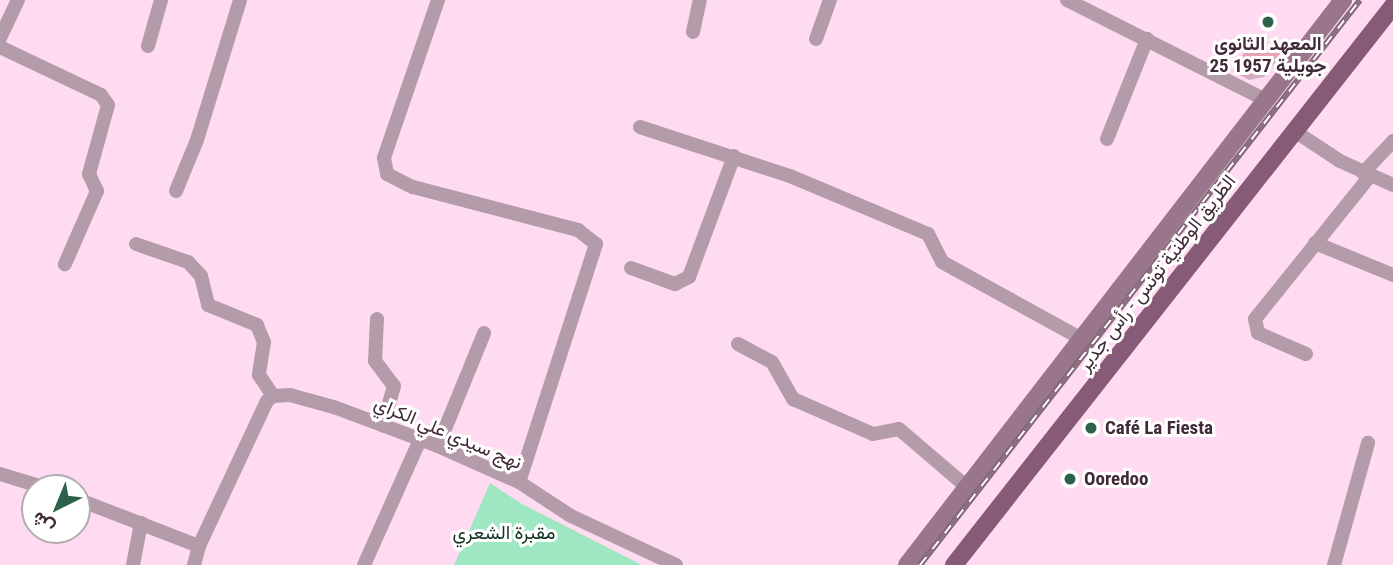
<!DOCTYPE html>
<meta charset="utf-8">
<style>
body{margin:0}
#map{position:relative;width:1393px;height:565px;overflow:hidden;background:#ffdbf1;font-family:"Roboto Condensed",Vazirmatn,sans-serif}
div>[style]{position:absolute}
.green>*{inset:0;background:#9ee7c2}
.shadow>*{inset:0;background:#0003}
.building>*{inset:0;background:#e6a4b6}
.street>*{height:14px;margin:-7px;padding:0 7px;transform-origin:7px;border-radius:7px;background:#b49baa}
.secondary>*{height:18px;margin:-9px;padding:0 9px;transform-origin:9px;border-radius:9px;background:#9a768c}
.primary>*{height:18px;margin:-9px;padding:0 9px;transform-origin:9px;border-radius:9px;background:#875b77}
.rail>*{height:6px;margin-top:-3px;transform-origin:0;background:repeating-linear-gradient(90deg,#fff 0 10px,#816677 0 20px);box-sizing:border-box;border-block:2px solid #816677}
.dots>*{width:19px;height:19px;translate:-50% -50%;box-sizing:border-box;border:4px solid #fff;border-radius:50%}
span{translate:-50% -50%;white-space:nowrap;text-align:center;line-height:1.15;-webkit-text-stroke:6px #fff;paint-order:stroke}
.poi-label{font-size:19px;color:#402a38;font-weight:700}
.left{translate:0 -50%;text-align:left}
.street-label{font-size:19px;color:#402a38}
.park-label{font-size:19px;color:#133425}
.north{position:absolute;left:21px;top:474px;width:70px;height:70px;box-sizing:border-box;background:#fff;border:2px solid #b3aaaf;border-radius:50%;rotate:223deg;font-size:19px;font-weight:700;line-height:28px;text-align:center;color:#402a38}
.north::after{content:'';display:block;margin:auto;width:24px;height:32px;background:#2c6249;clip-path:polygon(50% 0,100% 100%,50% 72%,0 100%)}
</style>
<div id="map">
<div class="green">
<div style="clip-path:polygon(490px 483px,522px 504px,642px 565px,454px 565px)"></div>
</div>
<div class="shadow">
<div style="clip-path:polygon(1255px 39px,1288px 57px,1284px 63px,1278px 59px,1264px 77px,1249px 80px,1240px 75px)"></div>
</div>
<div class="building">
<div style="clip-path:polygon(1254px 36px,1285px 52px,1279px 60px,1273px 56px,1259px 73px,1243px 77px,1233px 71px)"></div>
</div>
<div class="street">
<div style="left:438px;top:0;width:167px;rotate:108.9deg"></div>
<div style="left:384px;top:158px;width:16px;rotate:79deg"></div>
<div style="left:387px;top:174px;width:29px;rotate:27deg"></div>
<div style="left:413px;top:187px;width:171px;rotate:14.6deg"></div>
<div style="left:578px;top:230px;width:23px;rotate:38deg"></div>
<div style="left:596px;top:244px;width:250px;rotate:107.9deg"></div>
<div style="left:1067px;top:0;width:223px;rotate:26.7deg"></div>
<div style="left:693px;top:32px;width:33px;rotate:-78deg"></div>
<div style="left:0;top:38px;width:42px;rotate:-64.7deg"></div>
<div style="left:816px;top:39px;width:41px;rotate:-70.3deg"></div>
<div style="left:148px;top:46px;width:48px;rotate:-74.2deg"></div>
<div style="left:0;top:47px;width:112px;rotate:25.4deg"></div>
<div style="left:101px;top:95px;width:12px;rotate:55deg"></div>
<div style="left:108px;top:105px;width:72px;rotate:105.4deg"></div>
<div style="left:89px;top:174px;width:19px;rotate:65deg"></div>
<div style="left:97px;top:191px;width:80px;rotate:113.7deg"></div>
<div style="left:640px;top:127px;width:158px;rotate:18.1deg"></div>
<div style="left:790px;top:176px;width:150px;rotate:22.8deg"></div>
<div style="left:928px;top:234px;width:31px;rotate:63deg"></div>
<div style="left:942px;top:262px;width:160px;rotate:28.8deg"></div>
<div style="left:1293px;top:130px;width:56px;rotate:33.4deg"></div>
<div style="left:1340px;top:161px;width:58px;rotate:24.4deg"></div>
<div style="left:1107px;top:139px;width:108px;rotate:-68.2deg"></div>
<div style="left:1363px;top:173px;width:44px;rotate:-46.8deg"></div>
<div style="left:176px;top:191px;width:55px;rotate:-67.6deg"></div>
<div style="left:197px;top:140px;width:146px;rotate:-72.9deg"></div>
<div style="left:1315px;top:243px;width:84px;rotate:22.3deg"></div>
<div style="left:136px;top:244px;width:55px;rotate:19.1deg"></div>
<div style="left:188px;top:262px;width:19px;rotate:47deg"></div>
<div style="left:201px;top:276px;width:30px;rotate:76deg"></div>
<div style="left:208px;top:305px;width:53px;rotate:22.2deg"></div>
<div style="left:257px;top:325px;width:18px;rotate:68deg"></div>
<div style="left:264px;top:342px;width:33px;rotate:99deg"></div>
<div style="left:259px;top:375px;width:25px;rotate:56deg"></div>
<div style="left:631px;top:268px;width:47px;rotate:20deg"></div>
<div style="left:675px;top:284px;width:16px;rotate:-27deg"></div>
<div style="left:689px;top:277px;width:129px;rotate:-69.6deg"></div>
<div style="left:377px;top:319px;width:42px;rotate:92.7deg"></div>
<div style="left:375px;top:361px;width:31px;rotate:53deg"></div>
<div style="left:394px;top:386px;width:41px;rotate:105.8deg"></div>
<div style="left:738px;top:344px;width:38px;rotate:28deg"></div>
<div style="left:772px;top:362px;width:43px;rotate:60.4deg"></div>
<div style="left:793px;top:399px;width:87px;rotate:23.6deg"></div>
<div style="left:873px;top:434px;width:26px;rotate:-11deg"></div>
<div style="left:899px;top:429px;width:91px;rotate:40.5deg"></div>
<div style="left:1306px;top:354px;width:52px;rotate:-156.4deg"></div>
<div style="left:1258px;top:333px;width:14px;rotate:-102deg"></div>
<div style="left:1255px;top:319px;width:184px;rotate:-51.2deg"></div>
<div style="left:273px;top:396px;width:17px;rotate:-3deg"></div>
<div style="left:290px;top:395px;width:46px;rotate:15.3deg"></div>
<div style="left:334px;top:407px;width:111px;rotate:20.6deg"></div>
<div style="left:438px;top:446px;width:89px;rotate:24deg"></div>
<div style="left:519px;top:482px;width:62px;rotate:33.2deg"></div>
<div style="left:571px;top:516px;width:116px;rotate:25deg"></div>
<div style="left:438px;top:446px;width:122px;rotate:-67.8deg"></div>
<div style="left:0;top:474px;width:48px;rotate:16.9deg"></div>
<div style="left:77px;top:499px;width:131px;rotate:21.1deg"></div>
<div style="left:199px;top:546px;width:160px;rotate:-64.9deg"></div>
<div style="left:267px;top:401px;width:8px;rotate:-40deg"></div>
<div style="left:133px;top:565px;width:43px;rotate:-79.2deg"></div>
<div style="left:194px;top:565px;width:20px;rotate:-75deg"></div>
<div style="left:364px;top:565px;width:137px;rotate:-65.9deg"></div>
<div style="left:1334px;top:565px;width:127px;rotate:-74.4deg"></div>
</div>
<div class="secondary">
<div style="left:907px;top:565px;width:714px;rotate:-52.34deg"></div>
</div>
<div class="primary">
<div style="left:954px;top:565px;width:711px;rotate:-51.86deg"></div>
</div>
<div class="rail">
<div style="left:920px;top:565px;width:716px;rotate:-52.09deg"></div>
</div>
<div class="dots">
<div style="left:1268px;top:22px;background:#2c6249"></div>
<div style="left:1091px;top:428px;background:#2c6249"></div>
<div style="left:1070px;top:479px;background:#2c6249"></div>
</div>
<div class="poi-label">
<span style="left:1268px;top:55px">المعهد الثانوي<br>25 جويلية 1957</span>
<span class="left" style="left:1105px;top:428px">Café La Fiesta</span>
<span class="left" style="left:1084px;top:479px">Ooredoo</span>
</div>
<div class="street-label">
<span style="left:1157px;top:273px;rotate:-52deg">الطريق الوطنية تونس - رأس جدير</span>
<span style="left:448px;top:433px;rotate:23deg">نهج سيدي علي الكراي</span>
</div>
<div class="park-label">
<span style="left:504px;top:533px">مقبرة الشعري</span>
</div>
<div class="north">ش</div>
</div>
